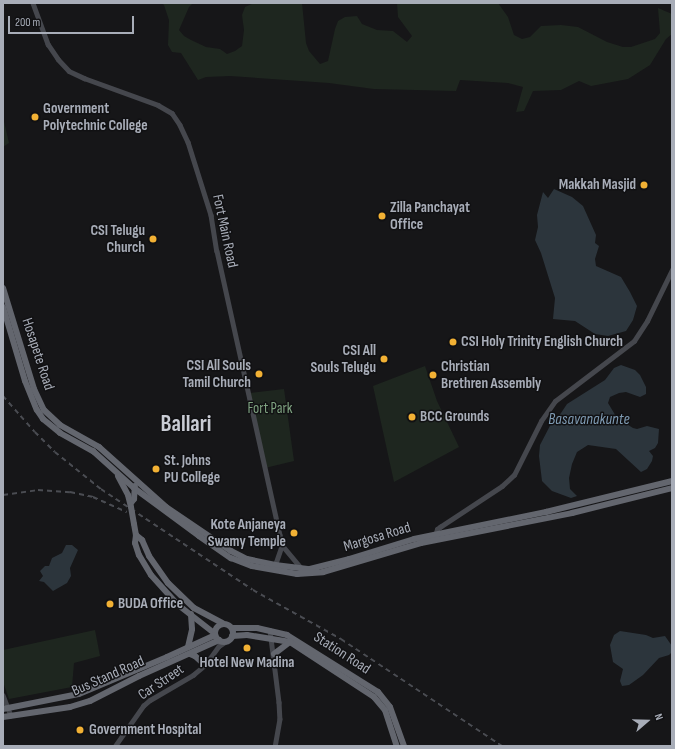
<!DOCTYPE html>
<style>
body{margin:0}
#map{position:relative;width:675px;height:749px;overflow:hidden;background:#161618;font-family:"Sofia Sans Condensed",sans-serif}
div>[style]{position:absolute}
.green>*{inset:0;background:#1e261f}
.water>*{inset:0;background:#2c353c}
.secondary>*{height:4.5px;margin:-2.25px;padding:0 2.25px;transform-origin:2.25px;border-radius:2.25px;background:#45474d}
.highway>*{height:6px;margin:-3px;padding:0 3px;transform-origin:3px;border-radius:3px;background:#63666e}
.highway>.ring{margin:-3px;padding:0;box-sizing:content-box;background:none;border:6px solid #63666e;border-radius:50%}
.rail>*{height:1.5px;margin-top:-0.75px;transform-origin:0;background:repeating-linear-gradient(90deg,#4a4c52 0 5px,transparent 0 9px)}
.highway-bridge>*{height:6px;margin:-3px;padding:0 3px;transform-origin:3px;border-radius:3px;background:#63666e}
.dots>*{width:11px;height:11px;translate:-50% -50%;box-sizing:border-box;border:2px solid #111113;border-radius:50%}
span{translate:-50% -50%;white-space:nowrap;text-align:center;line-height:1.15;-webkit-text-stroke:3px #111113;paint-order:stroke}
.poi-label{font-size:15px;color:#a8adb8;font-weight:700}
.left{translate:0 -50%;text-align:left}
.right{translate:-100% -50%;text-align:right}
.street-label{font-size:15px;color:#a8adb8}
.park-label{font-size:15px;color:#7fa381}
.water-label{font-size:16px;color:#7f9bb3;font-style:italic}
.town-label{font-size:23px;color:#c9ccd4;font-weight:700}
.frame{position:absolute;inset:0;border:4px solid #a8adb8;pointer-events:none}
.north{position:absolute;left:627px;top:701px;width:40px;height:40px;-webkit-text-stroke:3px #111113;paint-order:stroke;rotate:70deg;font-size:11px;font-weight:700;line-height:16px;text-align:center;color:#a8adb8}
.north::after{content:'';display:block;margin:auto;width:14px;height:18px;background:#a8adb8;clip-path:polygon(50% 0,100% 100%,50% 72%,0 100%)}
.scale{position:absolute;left:8px;top:16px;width:126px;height:18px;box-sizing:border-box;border:2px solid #a8adb8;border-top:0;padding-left:5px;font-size:12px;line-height:14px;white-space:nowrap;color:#a8adb8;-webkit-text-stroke:3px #111113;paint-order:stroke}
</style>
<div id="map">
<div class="green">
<div style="clip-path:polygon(162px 3px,193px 3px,189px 7px,179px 30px,184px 36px,191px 40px,206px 47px,220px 49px,227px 54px,235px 51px,242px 46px,244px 30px,242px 15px,245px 7px,254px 3px,302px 3px,306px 43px,309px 51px,320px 64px,328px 61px,335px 29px,338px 21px,345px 17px,357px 16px,362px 24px,377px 30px,393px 31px,407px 42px,412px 36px,398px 17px,397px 3px,498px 3px,508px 17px,514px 35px,522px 39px,530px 37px,541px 26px,561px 25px,578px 27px,607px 42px,623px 47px,631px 47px,655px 39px,660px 33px,658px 8px,672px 14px,672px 34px,666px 39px,650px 65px,628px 79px,591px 86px,579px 81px,561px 90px,533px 91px,524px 111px,516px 112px,523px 87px,508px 83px,460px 80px,456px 91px,374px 89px,329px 83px,230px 76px,206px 77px,198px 80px,181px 53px,172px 52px,168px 45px,169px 20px,164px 5px)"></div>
<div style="clip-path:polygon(3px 117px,9px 143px,3px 147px)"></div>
<div style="clip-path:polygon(425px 366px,437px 401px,459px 447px,394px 482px,373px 386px)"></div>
<div style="clip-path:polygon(284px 389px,294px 461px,265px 468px,250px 393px)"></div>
<div style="clip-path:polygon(95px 630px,100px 656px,74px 663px,72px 687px,9px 699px,3px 682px,3px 650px)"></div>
</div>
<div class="water">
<div style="clip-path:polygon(554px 189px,572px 197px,583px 206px,596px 235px,595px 243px,599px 246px,595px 259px,596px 266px,621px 277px,630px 292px,637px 306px,633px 320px,626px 331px,608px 336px,595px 334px,575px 321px,553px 319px,555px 298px,541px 253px,535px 240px,538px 227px,537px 215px,543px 192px,548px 198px)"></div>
<div style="clip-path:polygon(621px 365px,635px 370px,640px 375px,646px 387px,646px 394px,640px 397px,626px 392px,619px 393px,610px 397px,608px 403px,617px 418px,633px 428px,637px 429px,647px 426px,659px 429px,658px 443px,655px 448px,649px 451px,653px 456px,652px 461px,647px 469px,641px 472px,616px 449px,588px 445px,577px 452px,572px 464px,569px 478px,570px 489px,577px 496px,571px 498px,552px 491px,542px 481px,539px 456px,540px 445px,553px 420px,559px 416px,567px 404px,605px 380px,614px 368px)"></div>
<div style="clip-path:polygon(66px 545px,72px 545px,78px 550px,70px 568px,71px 576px,67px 583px,53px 591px,44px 582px,39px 581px,43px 576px,40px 571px,45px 566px,49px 566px,52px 558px,62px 553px)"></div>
<div style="clip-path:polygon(620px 631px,646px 635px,653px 638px,665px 636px,672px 646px,672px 652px,669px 655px,659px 658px,643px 675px,629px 685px,622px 686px,620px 681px,623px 669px,613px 662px,610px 645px,614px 635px)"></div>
</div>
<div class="secondary">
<div style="left:33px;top:3px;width:44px;rotate:69.9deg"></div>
<div style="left:48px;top:44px;width:18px;rotate:56deg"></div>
<div style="left:58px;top:59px;width:16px;rotate:47deg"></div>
<div style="left:69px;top:71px;width:17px;rotate:25deg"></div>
<div style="left:84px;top:78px;width:79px;rotate:20deg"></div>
<div style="left:158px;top:105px;width:16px;rotate:30deg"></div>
<div style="left:172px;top:113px;width:14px;rotate:56deg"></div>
<div style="left:180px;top:125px;width:19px;rotate:65deg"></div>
<div style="left:188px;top:142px;width:77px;rotate:72.5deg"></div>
<div style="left:211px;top:215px;width:36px;rotate:81deg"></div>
<div style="left:217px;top:251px;width:291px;rotate:77.5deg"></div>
<div style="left:280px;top:535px;width:10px;rotate:79deg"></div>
<div style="left:282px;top:545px;width:31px;rotate:50deg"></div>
<div style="left:435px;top:536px;width:7px;rotate:-74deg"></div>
<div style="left:437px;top:529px;width:4px;rotate:-34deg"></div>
<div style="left:440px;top:527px;width:74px;rotate:-33.5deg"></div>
<div style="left:502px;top:486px;width:16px;rotate:-43deg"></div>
<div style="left:514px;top:475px;width:60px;rotate:-63.4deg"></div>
<div style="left:541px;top:421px;width:24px;rotate:-55deg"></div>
<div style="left:555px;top:401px;width:99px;rotate:-37.2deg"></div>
<div style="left:634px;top:341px;width:24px;rotate:-57deg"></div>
<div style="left:647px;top:321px;width:57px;rotate:-63.9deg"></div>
<div style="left:275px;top:565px;width:21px;rotate:-71deg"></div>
<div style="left:270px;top:630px;width:73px;rotate:82.9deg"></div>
<div style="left:279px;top:702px;width:17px;rotate:87deg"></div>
<div style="left:280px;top:719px;width:27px;rotate:100deg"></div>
<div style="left:3px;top:695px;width:22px;rotate:69deg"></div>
<div style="left:115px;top:746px;width:49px;rotate:-55deg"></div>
<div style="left:143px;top:706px;width:9px;rotate:-41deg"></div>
<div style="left:150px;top:700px;width:50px;rotate:-30.2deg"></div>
<div style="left:193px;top:675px;width:16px;rotate:-40deg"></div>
<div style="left:205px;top:665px;width:24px;rotate:-54deg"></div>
<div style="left:219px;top:646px;width:7px;rotate:-34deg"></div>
</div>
<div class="highway">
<div style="left:3px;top:288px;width:106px;rotate:72.9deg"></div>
<div style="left:34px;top:389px;width:23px;rotate:65deg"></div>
<div style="left:44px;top:410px;width:22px;rotate:43deg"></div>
<div style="left:60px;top:425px;width:45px;rotate:29.4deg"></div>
<div style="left:99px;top:447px;width:90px;rotate:41.8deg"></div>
<div style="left:166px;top:507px;width:78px;rotate:34.1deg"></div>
<div style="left:231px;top:551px;width:18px;rotate:27deg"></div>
<div style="left:247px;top:559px;width:29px;rotate:12deg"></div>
<div style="left:275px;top:565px;width:35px;rotate:7deg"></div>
<div style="left:310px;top:569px;width:40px;rotate:-14.4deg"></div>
<div style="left:349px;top:559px;width:68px;rotate:-17.1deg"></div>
<div style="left:414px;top:539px;width:135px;rotate:-11.6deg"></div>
<div style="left:546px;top:512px;width:130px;rotate:-13.8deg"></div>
<div style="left:3px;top:307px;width:77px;rotate:73.4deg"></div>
<div style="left:25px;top:381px;width:31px;rotate:68deg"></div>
<div style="left:37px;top:410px;width:11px;rotate:56deg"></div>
<div style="left:43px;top:419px;width:22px;rotate:39deg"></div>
<div style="left:60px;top:433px;width:38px;rotate:29deg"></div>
<div style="left:93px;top:451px;width:55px;rotate:42.1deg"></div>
<div style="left:134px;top:488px;width:81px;rotate:36.4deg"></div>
<div style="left:199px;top:536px;width:39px;rotate:35deg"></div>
<div style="left:231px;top:558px;width:22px;rotate:21deg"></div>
<div style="left:252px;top:566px;width:46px;rotate:10.1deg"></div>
<div style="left:297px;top:574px;width:26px;rotate:-4deg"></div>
<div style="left:323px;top:572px;width:102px;rotate:-16.5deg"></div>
<div style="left:421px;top:543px;width:154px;rotate:-11.2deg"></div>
<div style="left:572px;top:513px;width:103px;rotate:-14deg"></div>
<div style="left:118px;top:476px;width:21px;rotate:62deg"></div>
<div style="left:128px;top:495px;width:12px;rotate:76deg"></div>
<div style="left:131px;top:503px;width:5px;rotate:-53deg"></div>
<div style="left:134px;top:499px;width:13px;rotate:-86deg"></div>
<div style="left:134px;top:524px;width:11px;rotate:80deg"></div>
<div style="left:136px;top:535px;width:8px;rotate:40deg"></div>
<div style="left:142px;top:540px;width:17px;rotate:66deg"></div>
<div style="left:149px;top:556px;width:33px;rotate:55deg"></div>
<div style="left:168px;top:583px;width:36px;rotate:44deg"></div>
<div style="left:194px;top:608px;width:32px;rotate:28deg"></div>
<div style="left:136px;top:535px;width:8px;rotate:97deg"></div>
<div style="left:135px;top:543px;width:13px;rotate:72deg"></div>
<div style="left:139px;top:555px;width:23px;rotate:59deg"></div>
<div style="left:151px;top:575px;width:39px;rotate:48deg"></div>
<div style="left:177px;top:604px;width:47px;rotate:38.1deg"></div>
<div class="ring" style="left:215px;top:624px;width:12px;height:12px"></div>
<div style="left:232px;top:628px;width:25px"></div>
<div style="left:257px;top:628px;width:31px;rotate:13deg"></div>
<div style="left:287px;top:635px;width:107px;rotate:32.1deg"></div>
<div style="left:378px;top:692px;width:19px;rotate:51deg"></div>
<div style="left:390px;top:707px;width:41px;rotate:70.3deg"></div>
<div style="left:232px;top:636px;width:15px;rotate:-4deg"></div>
<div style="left:247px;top:635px;width:44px;rotate:9.2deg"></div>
<div style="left:290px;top:642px;width:100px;rotate:33.2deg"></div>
<div style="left:374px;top:697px;width:17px;rotate:50deg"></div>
<div style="left:385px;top:710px;width:38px;rotate:72deg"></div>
<div style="left:188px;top:647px;width:18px;rotate:-77deg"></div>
<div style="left:192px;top:629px;width:15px;rotate:-94deg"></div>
<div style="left:190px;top:654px;width:5px;rotate:22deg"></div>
<div style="left:195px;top:656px;width:13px;rotate:42deg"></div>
<div style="left:274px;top:654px;width:20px;rotate:-37deg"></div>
<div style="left:3px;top:709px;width:77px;rotate:-11.2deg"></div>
<div style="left:79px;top:694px;width:95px;rotate:-22.8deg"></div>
<div style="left:167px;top:657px;width:53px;rotate:-24.6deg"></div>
<div style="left:3px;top:717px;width:68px;rotate:-8.5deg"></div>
<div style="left:70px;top:707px;width:21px;rotate:-17deg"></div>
<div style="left:90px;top:701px;width:55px;rotate:-27deg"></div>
<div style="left:139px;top:676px;width:88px;rotate:-24.2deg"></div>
</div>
<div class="rail">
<div style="left:3px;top:396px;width:48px;rotate:48.4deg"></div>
<div style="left:35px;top:432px;width:28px;rotate:45deg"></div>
<div style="left:55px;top:452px;width:59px;rotate:38.8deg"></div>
<div style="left:101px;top:489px;width:182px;rotate:33.6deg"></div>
<div style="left:253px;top:590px;width:101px;rotate:29.1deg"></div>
<div style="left:341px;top:639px;width:193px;rotate:33.6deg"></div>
<div style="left:3px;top:495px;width:35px;rotate:-8deg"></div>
<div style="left:38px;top:490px;width:32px;rotate:4deg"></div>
<div style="left:70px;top:492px;width:24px;rotate:12deg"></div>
<div style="left:93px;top:497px;width:37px;rotate:24deg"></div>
</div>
<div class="highway-bridge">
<div style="left:131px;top:507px;width:17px;rotate:80deg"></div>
</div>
<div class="dots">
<div style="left:35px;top:117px;background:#f2b134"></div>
<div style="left:644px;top:185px;background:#f2b134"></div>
<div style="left:382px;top:216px;background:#f2b134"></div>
<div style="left:153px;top:239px;background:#f2b134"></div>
<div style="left:453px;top:342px;background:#f2b134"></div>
<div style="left:384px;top:359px;background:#f2b134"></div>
<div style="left:259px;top:374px;background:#f2b134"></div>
<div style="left:433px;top:375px;background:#f2b134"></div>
<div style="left:412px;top:417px;background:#f2b134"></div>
<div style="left:156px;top:469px;background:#f2b134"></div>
<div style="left:294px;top:533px;background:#f2b134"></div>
<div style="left:110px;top:604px;background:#f2b134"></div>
<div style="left:247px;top:648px;background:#f2b134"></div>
<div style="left:80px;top:730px;background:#f2b134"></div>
</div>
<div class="poi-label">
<span class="left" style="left:43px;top:117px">Government<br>Polytechnic College</span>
<span class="right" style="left:636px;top:185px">Makkah Masjid</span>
<span class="left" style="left:390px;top:216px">Zilla Panchayat<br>Office</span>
<span class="right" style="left:145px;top:239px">CSI Telugu<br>Church</span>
<span class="left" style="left:461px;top:342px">CSI Holy Trinity English Church</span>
<span class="right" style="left:376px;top:359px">CSI All<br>Souls Telugu</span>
<span class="right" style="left:251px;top:374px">CSI All Souls<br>Tamil Church</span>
<span class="left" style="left:441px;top:375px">Christian<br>Brethren Assembly</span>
<span class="left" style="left:420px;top:417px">BCC Grounds</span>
<span class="left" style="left:164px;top:469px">St. Johns<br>PU College</span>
<span class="right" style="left:286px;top:533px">Kote Anjaneya<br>Swamy Temple</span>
<span class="left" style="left:118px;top:604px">BUDA Office</span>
<span style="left:247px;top:663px">Hotel New Madina</span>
<span class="left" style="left:89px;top:730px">Government Hospital</span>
</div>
<div class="street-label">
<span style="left:225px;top:231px;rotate:78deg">Fort Main Road</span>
<span style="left:38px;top:354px;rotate:72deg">Hosapete Road</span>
<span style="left:377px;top:537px;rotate:-17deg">Margosa Road</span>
<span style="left:342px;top:653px;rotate:33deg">Station Road</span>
<span style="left:108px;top:676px;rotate:-24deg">Bus Stand Road</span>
<span style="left:161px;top:682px;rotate:-34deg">Car Street</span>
</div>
<div class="park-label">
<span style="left:270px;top:409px">Fort Park</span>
</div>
<div class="water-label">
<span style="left:589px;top:420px">Basavanakunte</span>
</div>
<div class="town-label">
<span style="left:186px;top:424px">Ballari</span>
</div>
<div class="frame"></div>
<div class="north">N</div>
<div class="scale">200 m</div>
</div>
